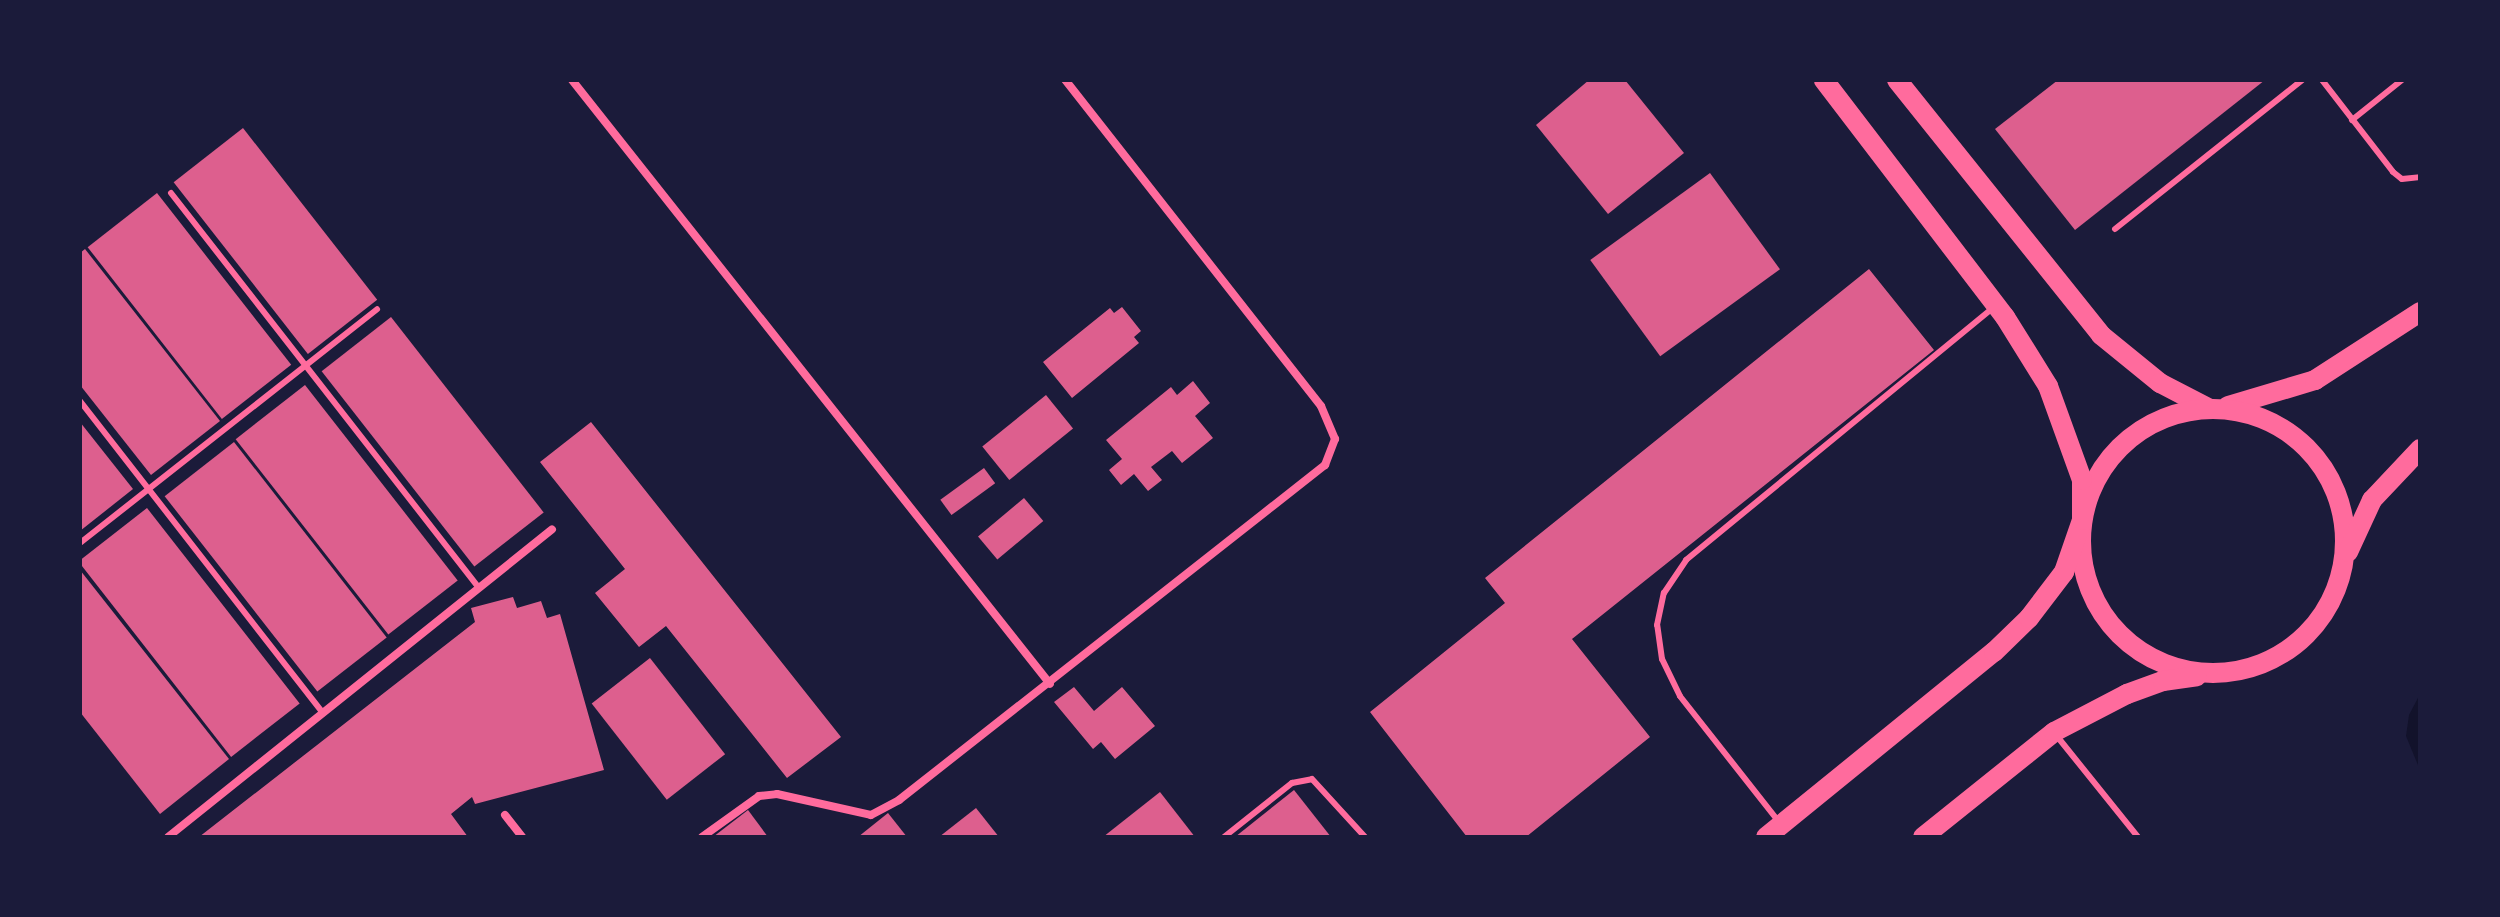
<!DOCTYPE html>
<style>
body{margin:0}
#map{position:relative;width:2500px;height:917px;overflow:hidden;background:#1b1b3a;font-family:Inter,sans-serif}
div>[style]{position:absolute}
.water>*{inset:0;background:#12122b}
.building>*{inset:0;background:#dd5f8e;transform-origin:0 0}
.service>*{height:6px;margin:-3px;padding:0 3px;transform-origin:3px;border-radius:3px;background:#ff6b9d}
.minor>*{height:8px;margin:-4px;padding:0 4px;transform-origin:4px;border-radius:4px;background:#ff6b9d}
.primary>*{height:20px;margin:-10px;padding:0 10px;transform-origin:10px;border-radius:10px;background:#ff6b9d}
.primary>.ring{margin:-10px;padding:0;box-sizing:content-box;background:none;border:20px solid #ff6b9d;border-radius:50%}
span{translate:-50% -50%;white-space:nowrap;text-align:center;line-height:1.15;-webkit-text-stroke:7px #1b1b3a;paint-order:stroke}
.frame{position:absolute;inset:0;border:82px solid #1b1b3a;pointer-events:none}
</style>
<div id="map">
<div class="water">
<div style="clip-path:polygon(2420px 694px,2420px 770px,2406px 736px,2409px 715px)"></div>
</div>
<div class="building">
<div style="clip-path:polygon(1589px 80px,1625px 80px,1684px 153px,1608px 214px,1536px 125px)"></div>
<div style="clip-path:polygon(2058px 80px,2265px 80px,2075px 230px,1995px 129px)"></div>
<div style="left:243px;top:128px;width:218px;height:88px;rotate:52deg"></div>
<div style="left:1710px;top:173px;width:119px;height:148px;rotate:54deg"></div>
<div style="left:157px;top:193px;width:218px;height:88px;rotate:52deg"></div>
<div style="clip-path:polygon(85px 249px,220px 421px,151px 475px,80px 385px,80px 253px)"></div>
<div style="clip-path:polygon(1869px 269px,1934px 350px,1572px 639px,1650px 737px,1526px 837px,1467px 837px,1370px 712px,1505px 603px,1485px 578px)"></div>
<div style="clip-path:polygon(1122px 307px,1141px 331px,1134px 337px,1139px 343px,1072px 398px,1043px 362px,1110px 308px,1114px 313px)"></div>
<div style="left:391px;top:317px;width:248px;height:88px;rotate:52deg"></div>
<div style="clip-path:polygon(1193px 381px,1210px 403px,1195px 416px,1213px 438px,1182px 463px,1172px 451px,1151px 467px,1162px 480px,1148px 491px,1134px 474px,1121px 485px,1109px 470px,1122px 459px,1106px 440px,1171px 387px,1177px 395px)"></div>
<div style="left:305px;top:385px;width:248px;height:88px;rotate:52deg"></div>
<div style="left:1046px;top:395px;width:43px;height:82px;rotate:51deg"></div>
<div style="clip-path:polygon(80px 422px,133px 489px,80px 531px)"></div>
<div style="clip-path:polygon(591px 422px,841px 737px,787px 778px,666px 626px,639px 647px,595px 593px,625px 569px,540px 462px)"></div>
<div style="left:234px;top:442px;width:248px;height:88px;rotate:52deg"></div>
<div style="left:984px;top:468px;width:19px;height:54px;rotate:54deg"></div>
<div style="left:1024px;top:498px;width:30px;height:60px;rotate:50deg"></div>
<div style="left:147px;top:508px;width:248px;height:87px;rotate:52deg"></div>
<div style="clip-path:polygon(80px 570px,229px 759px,160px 814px,80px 712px)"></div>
<div style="clip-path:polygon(513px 597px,517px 608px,541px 601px,547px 618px,560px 614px,604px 770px,475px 804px,472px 797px,451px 814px,468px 837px,199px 837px,475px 622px,471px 608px)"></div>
<div style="left:650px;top:658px;width:122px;height:74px;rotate:52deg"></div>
<div style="clip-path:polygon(1074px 687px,1094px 711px,1122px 687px,1155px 726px,1115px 759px,1101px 742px,1093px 749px,1054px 702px)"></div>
<div style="clip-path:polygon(1294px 790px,1331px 837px,1235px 837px)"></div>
<div style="clip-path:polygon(1160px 792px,1195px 837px,1103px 837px)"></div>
<div style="clip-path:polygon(976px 808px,999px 837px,939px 837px)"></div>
<div style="clip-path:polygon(748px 810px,768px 837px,713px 837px)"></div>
<div style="clip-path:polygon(888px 813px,907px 837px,858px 837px)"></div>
</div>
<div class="service">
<div style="left:2322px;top:80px;width:116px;rotate:52.3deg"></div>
<div style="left:2393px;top:172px;width:11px;rotate:38deg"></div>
<div style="left:2402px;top:179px;width:18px;rotate:-6deg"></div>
<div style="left:2352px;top:120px;width:64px;rotate:-38.7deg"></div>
<div style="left:171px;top:193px;width:501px;rotate:52.05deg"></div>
<div style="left:2115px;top:229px;width:239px;rotate:-38.5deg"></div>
<div style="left:80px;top:401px;width:395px;rotate:52.1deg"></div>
<div style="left:80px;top:543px;width:378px;rotate:-38.2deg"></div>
<div style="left:2056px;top:735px;width:131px;rotate:51.2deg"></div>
<div style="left:1779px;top:822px;width:160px;rotate:-128.2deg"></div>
<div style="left:1680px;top:696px;width:41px;rotate:-115.9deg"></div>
<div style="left:1662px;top:659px;width:34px;rotate:-98deg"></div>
<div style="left:1657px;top:625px;width:33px;rotate:-78deg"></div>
<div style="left:1664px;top:593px;width:40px;rotate:-56deg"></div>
<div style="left:1686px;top:560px;width:397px;rotate:-39.4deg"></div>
<div style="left:1224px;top:837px;width:87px;rotate:-38.5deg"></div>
<div style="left:1292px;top:783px;width:20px;rotate:-11deg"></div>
<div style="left:1312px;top:779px;width:79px;rotate:47.6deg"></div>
</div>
<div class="minor">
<div style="left:572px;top:80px;width:770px;rotate:51.64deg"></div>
<div style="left:505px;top:815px;width:28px;rotate:52deg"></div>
<div style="left:168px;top:837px;width:492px;rotate:-38.7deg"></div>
<div style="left:702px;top:837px;width:70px;rotate:-35.7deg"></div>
<div style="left:759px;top:796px;width:18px;rotate:-6deg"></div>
<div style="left:777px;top:794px;width:96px;rotate:12.6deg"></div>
<div style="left:871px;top:815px;width:32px;rotate:-28deg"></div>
<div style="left:899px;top:800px;width:542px;rotate:-38.18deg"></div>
<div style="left:1325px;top:465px;width:28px;rotate:-69deg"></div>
<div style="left:1335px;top:439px;width:36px;rotate:-113deg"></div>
<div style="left:1321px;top:406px;width:415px;rotate:-128.1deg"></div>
</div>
<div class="primary">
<div style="left:1897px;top:80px;width:327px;rotate:51.3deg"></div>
<div style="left:2101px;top:335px;width:76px;rotate:39.1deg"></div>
<div style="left:2160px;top:383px;width:54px;rotate:27.5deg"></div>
<div style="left:2228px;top:406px;width:91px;rotate:-16.6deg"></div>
<div style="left:2315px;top:380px;width:125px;rotate:-32.9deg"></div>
<div class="ring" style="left:2081px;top:409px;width:244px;height:244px"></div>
<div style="left:2348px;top:552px;width:57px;rotate:-65.2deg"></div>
<div style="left:2372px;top:500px;width:70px;rotate:-46.7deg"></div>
<div style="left:1766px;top:837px;width:294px;rotate:-39.1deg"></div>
<div style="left:1994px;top:652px;width:49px;rotate:-44.2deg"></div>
<div style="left:2029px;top:618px;width:58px;rotate:-52.7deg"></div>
<div style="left:2064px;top:572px;width:55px;rotate:-70.9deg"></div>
<div style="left:2082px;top:520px;width:40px;rotate:-90deg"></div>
<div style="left:2082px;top:480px;width:100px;rotate:-109.9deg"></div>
<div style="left:2048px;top:386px;width:81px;rotate:-121.9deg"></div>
<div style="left:2005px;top:317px;width:298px;rotate:-127.4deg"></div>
<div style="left:1923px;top:837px;width:168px;rotate:-38.7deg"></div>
<div style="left:2054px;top:732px;width:82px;rotate:-27.5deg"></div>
<div style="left:2127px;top:694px;width:38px;rotate:-20deg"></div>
<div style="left:2163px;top:681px;width:34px;rotate:-8deg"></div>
</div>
<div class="frame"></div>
</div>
